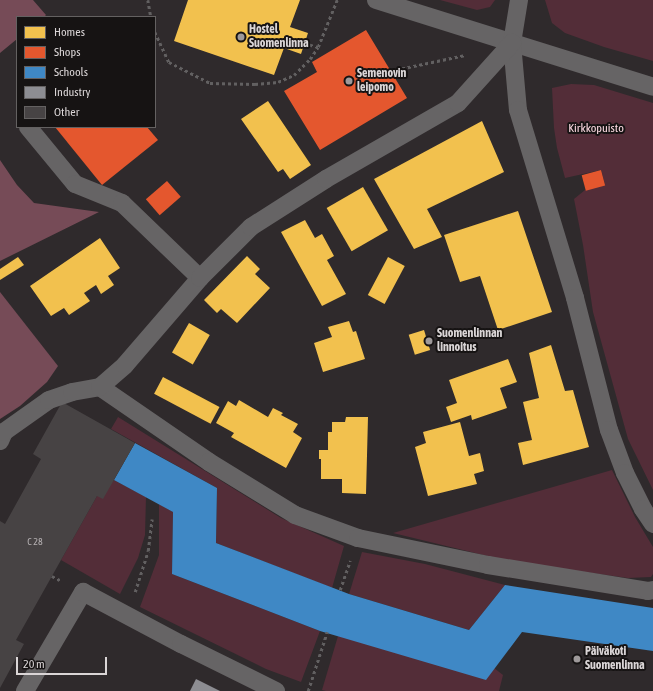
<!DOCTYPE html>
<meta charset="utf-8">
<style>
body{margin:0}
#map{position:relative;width:653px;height:691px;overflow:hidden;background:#2f2a2c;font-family:"Asap Condensed",sans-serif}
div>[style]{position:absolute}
.green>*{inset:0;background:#532d38}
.forest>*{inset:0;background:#764b57}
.homes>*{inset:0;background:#f2c14e;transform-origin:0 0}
.shops>*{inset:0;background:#e4572e;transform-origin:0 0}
.schools>*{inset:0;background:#3f88c5}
.industry>*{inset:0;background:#8d8d92}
.building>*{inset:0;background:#474344}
.path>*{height:2.5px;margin-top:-1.25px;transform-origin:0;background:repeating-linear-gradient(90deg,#626061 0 3px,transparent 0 6px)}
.lane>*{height:18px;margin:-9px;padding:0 9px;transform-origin:9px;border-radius:9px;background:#666465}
.dots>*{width:11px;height:11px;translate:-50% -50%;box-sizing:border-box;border:2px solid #161313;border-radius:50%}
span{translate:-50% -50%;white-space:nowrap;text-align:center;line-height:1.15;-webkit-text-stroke:4px #161313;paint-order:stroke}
.number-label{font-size:10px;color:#b5b0b2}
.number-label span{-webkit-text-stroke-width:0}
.poi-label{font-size:12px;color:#dad5d6;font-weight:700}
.left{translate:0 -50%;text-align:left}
.park-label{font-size:12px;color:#fcdae2}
.legend{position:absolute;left:16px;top:16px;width:140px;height:112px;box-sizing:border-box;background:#161313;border:1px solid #646161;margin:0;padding:5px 7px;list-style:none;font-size:12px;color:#dad5d6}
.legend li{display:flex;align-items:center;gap:8px;height:20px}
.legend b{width:20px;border:1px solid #646161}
.scale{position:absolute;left:16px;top:657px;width:91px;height:18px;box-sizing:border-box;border:2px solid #dad5d6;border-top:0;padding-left:5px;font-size:12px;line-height:14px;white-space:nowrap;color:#dad5d6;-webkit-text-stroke:3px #161313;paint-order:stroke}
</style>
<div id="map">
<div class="green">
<div style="clip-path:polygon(440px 0,495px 0,490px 7px,477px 10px)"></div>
<div style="clip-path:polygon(545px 0,653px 0,653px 61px,604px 47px,565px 33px,552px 23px)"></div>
<div style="clip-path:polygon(571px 84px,594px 85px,653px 103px,653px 490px,628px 439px,593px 312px,583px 245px,574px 199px,585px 190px,605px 185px,601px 170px,565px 178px,557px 148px,554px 128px,552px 88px)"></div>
<div style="clip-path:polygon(118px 417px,281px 518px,344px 546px,332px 588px,216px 543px,217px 488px,111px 429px)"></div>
<div style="clip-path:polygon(612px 470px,635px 517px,653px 547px,653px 574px,651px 577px,628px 578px,512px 562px,393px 533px)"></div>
<div style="clip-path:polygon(114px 480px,146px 497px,145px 535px,138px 558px,120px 594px,61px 560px,97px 496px)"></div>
<div style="clip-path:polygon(159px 504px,173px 512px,172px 574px,320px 631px,301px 682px,266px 669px,140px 607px,159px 555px)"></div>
<div style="clip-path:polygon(362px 552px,425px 564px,505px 585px,469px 630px,349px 594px)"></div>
<div style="clip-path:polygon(338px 636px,494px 668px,503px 675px,499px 691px,326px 691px,322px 690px)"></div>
</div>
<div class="forest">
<div style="clip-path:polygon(0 0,33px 0,46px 15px,44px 17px,17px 17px,17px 39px,0 53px)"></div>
<div style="clip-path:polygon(0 160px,17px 185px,34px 203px,99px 212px,0 261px)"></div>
<div style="clip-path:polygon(0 292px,58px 366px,47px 382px,20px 406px,0 419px)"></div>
</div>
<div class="homes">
<div style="clip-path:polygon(188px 0,300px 0,290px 27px,308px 33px,301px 54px,284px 48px,274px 75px,174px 41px)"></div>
<div style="clip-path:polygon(268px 101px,311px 165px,290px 179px,283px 169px,278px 172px,241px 119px)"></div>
<div style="clip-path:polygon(482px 121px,504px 172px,427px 209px,442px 237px,414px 249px,374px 179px)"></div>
<div style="left:363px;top:187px;width:50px;height:42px;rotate:60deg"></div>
<div style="clip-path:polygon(518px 211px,552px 312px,498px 330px,480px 276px,460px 282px,444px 235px)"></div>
<div style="clip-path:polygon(305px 220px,315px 238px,322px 234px,334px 256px,327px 260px,346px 294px,322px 306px,281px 232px)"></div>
<div style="clip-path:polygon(100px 238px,120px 268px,108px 276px,114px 285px,101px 294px,96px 285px,84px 293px,90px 301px,69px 315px,64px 308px,51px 316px,30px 286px)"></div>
<div style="clip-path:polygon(247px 256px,260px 269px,255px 274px,270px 288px,237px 323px,221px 309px,217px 313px,204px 300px)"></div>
<div style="clip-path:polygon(18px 257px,24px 265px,0 280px,0 269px)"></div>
<div style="left:388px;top:257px;width:19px;height:43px;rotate:28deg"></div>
<div style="clip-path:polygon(349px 321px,353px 332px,356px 331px,365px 359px,323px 372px,314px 343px,332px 337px,328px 327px)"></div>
<div style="left:189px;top:323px;width:24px;height:34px;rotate:30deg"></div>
<div style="left:424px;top:330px;width:21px;height:16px;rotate:73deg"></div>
<div style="clip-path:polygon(551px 345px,565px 391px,573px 390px,589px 447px,523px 465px,518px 443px,532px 440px,523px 402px,539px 398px,529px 353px)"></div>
<div style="clip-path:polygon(508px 359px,517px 382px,500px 388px,507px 408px,472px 420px,471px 415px,451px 422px,446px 407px,457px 403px,449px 380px)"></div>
<div style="left:163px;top:377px;width:64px;height:19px;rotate:28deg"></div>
<div style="clip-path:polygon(239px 400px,268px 417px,273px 408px,283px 413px,281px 415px,298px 424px,293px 432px,302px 438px,286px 468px,231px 437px,234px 433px,216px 423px,228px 401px,236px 406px)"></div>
<div style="clip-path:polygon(346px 417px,368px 417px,366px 494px,342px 493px,342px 479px,321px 479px,321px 459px,319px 459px,319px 450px,328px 450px,328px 432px,332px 432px,332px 422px,345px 422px)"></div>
<div style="clip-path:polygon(460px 422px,469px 456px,480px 453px,484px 471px,474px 474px,477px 484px,428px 496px,415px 447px,426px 443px,423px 432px)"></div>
</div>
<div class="shops">
<div style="clip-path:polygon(366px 30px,407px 98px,320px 150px,284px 91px,317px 72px,312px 62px)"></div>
<div style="clip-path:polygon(55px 127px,147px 127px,158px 140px,102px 185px)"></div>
<div style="left:601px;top:170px;width:16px;height:20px;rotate:75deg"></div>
<div style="left:167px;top:181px;width:21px;height:28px;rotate:49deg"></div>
</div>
<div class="schools">
<div style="clip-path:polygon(135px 443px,217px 488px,216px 543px,349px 594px,469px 630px,505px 585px,653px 608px,653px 651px,522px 632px,486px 680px,320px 631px,172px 574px,173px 512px,114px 480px)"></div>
</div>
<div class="industry">
<div style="clip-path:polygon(196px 679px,220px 691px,190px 691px)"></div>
</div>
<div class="building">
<div style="clip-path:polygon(62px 402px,135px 443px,103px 499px,97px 496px,16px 640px,24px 644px,0 688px,0 521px,5px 524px,41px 459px,33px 454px)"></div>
</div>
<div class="path">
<div style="left:148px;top:0;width:17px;rotate:80deg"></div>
<div style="left:155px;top:32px;width:33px;rotate:65deg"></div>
<div style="left:169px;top:62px;width:46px;rotate:27.1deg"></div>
<div style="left:210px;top:83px;width:45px;rotate:1.3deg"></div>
<div style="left:255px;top:84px;width:23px;rotate:-5deg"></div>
<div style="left:278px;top:82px;width:17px;rotate:-24deg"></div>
<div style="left:294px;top:75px;width:23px;rotate:-45deg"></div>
<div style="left:310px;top:59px;width:14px;rotate:-56deg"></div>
<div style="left:318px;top:47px;width:51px;rotate:-68deg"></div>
<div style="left:304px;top:43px;width:15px;rotate:16deg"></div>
<div style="left:390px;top:71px;width:77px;rotate:-12deg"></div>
<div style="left:52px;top:576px;width:9px;rotate:27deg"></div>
<div style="left:340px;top:590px;width:31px;rotate:-71deg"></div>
<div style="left:135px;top:592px;width:43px;rotate:-72.4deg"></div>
<div style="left:148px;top:551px;width:32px;rotate:-83deg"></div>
<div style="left:308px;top:691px;width:62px;rotate:-72.1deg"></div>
</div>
<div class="lane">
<div style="left:376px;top:0;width:290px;rotate:17.4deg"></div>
<div style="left:519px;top:0;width:44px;rotate:99.2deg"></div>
<div style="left:512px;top:43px;width:67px;rotate:84.9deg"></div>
<div style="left:518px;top:110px;width:196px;rotate:73.1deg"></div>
<div style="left:575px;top:298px;width:136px;rotate:75.6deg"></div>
<div style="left:609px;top:430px;width:46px;rotate:69.6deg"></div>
<div style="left:625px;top:473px;width:40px;rotate:63.4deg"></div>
<div style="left:643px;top:509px;width:18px;rotate:56deg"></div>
<div style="left:28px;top:127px;width:74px;rotate:50.5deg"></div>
<div style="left:75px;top:184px;width:51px;rotate:22deg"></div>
<div style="left:122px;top:203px;width:108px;rotate:43.9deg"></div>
<div style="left:100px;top:387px;width:132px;rotate:34.5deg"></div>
<div style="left:209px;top:462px;width:101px;rotate:31.6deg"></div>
<div style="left:295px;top:515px;width:67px;rotate:20.1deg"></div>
<div style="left:358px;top:538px;width:133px;rotate:11.7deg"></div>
<div style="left:488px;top:565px;width:162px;rotate:9.2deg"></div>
<div style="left:648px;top:591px;width:5px;rotate:-11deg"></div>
<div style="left:0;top:441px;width:10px;rotate:-66deg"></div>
<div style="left:4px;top:432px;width:55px;rotate:-35.4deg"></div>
<div style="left:49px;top:400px;width:24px;rotate:-19deg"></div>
<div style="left:72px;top:392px;width:28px;rotate:-10deg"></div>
<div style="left:100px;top:387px;width:33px;rotate:-41deg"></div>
<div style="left:125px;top:365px;width:115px;rotate:-49.2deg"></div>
<div style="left:200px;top:278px;width:72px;rotate:-45deg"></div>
<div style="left:251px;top:227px;width:89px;rotate:-32.6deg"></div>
<div style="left:326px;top:179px;width:152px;rotate:-29.9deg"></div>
<div style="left:458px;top:103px;width:81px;rotate:-48deg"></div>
<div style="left:25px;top:691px;width:115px;rotate:-59.6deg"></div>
<div style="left:83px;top:592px;width:111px;rotate:28deg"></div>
<div style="left:181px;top:644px;width:106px;rotate:26.3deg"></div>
</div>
<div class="dots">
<div style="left:241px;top:37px;background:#9e999a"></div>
<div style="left:349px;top:81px;background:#9e999a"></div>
<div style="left:429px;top:341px;background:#9e999a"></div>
<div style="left:577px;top:659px;background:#9e999a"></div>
</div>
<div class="number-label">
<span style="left:35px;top:542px">C 28</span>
</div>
<div class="poi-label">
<span class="left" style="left:249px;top:37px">Hostel<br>Suomenlinna</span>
<span class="left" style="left:357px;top:81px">Semenovin<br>leipomo</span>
<span class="left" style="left:437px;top:341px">Suomenlinnan<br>linnoitus</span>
<span class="left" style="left:585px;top:659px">Päiväkoti<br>Suomenlinna</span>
</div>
<div class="park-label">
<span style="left:596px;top:129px">Kirkkopuisto</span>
</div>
<ul class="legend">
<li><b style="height:11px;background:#f2c14e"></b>Homes</li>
<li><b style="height:11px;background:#e4572e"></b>Shops</li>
<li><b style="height:11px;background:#3f88c5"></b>Schools</li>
<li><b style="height:11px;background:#8d8d92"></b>Industry</li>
<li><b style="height:11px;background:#474344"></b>Other</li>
</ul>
<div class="scale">20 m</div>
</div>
